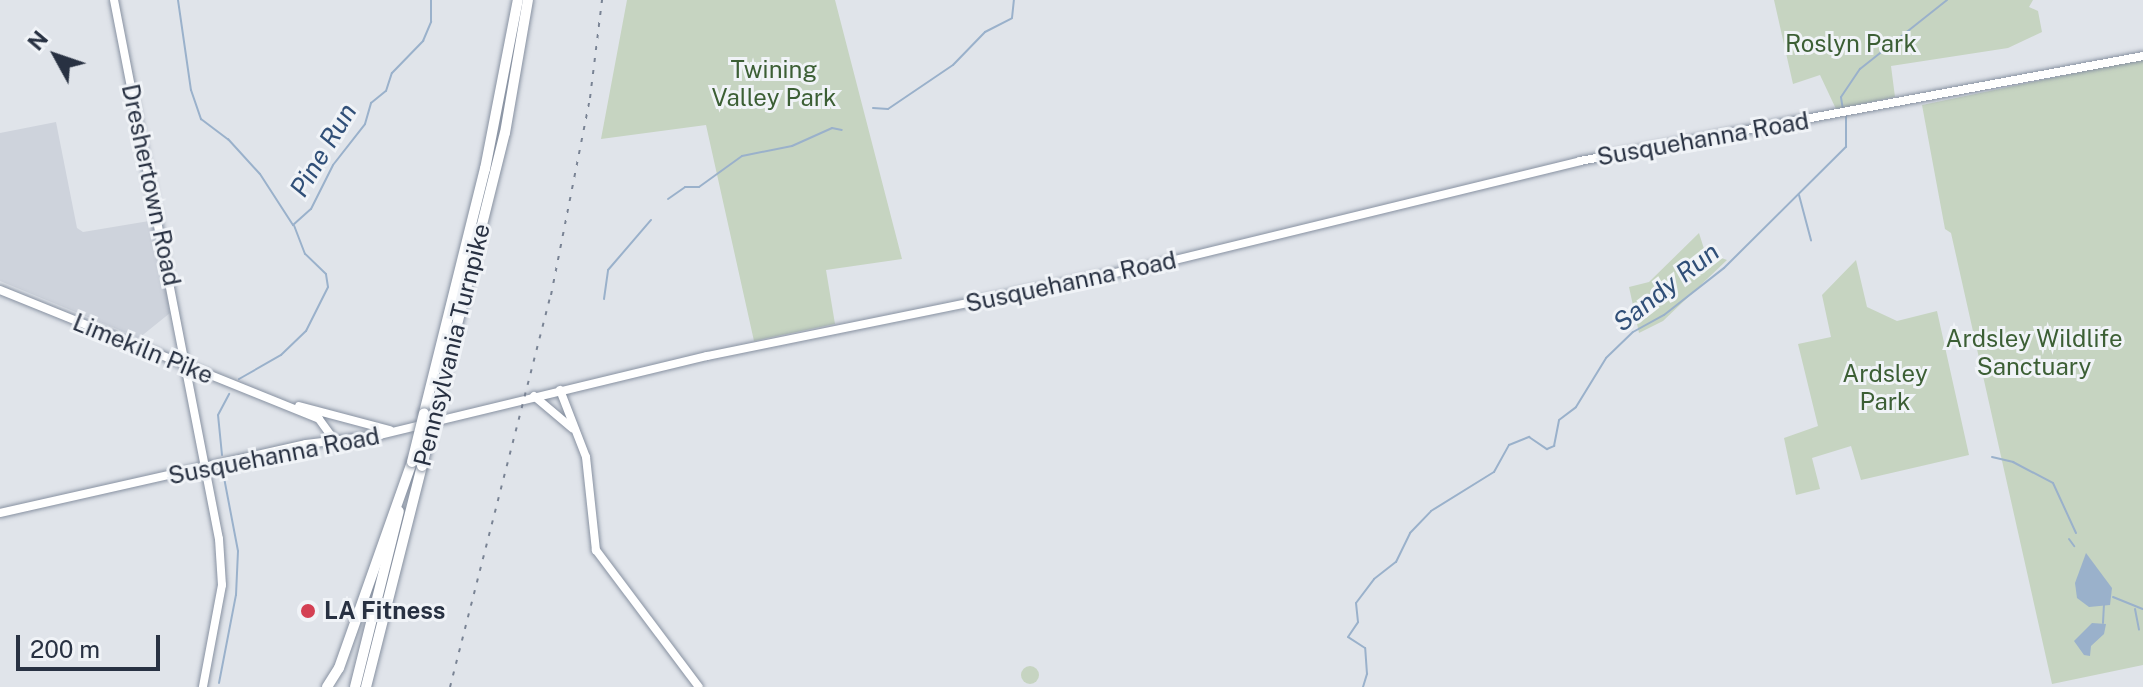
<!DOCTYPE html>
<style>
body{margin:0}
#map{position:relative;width:2143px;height:687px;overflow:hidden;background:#e0e4ea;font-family:"Public Sans",sans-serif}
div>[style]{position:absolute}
.built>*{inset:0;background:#ced3dc}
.green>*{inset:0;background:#c6d4c1}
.round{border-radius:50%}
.water>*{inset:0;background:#9ab1cb}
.stream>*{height:2px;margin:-1px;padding:0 1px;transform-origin:1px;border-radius:1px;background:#9ab1cb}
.roads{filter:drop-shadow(0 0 2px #8791a1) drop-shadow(0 0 2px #8791a1)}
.secondary>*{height:8px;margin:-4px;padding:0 4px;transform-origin:4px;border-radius:4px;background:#fff}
.motorway>*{height:10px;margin:-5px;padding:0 5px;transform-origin:5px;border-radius:5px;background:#fff}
.rail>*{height:2px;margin-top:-1px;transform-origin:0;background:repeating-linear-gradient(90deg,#798394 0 4px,transparent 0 12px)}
.bridges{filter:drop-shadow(0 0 2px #8791a1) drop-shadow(0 0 2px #8791a1)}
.motorway-bridge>*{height:10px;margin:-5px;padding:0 5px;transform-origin:5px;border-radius:5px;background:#fff}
.dots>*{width:22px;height:22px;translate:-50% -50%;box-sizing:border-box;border:4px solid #f0f3f7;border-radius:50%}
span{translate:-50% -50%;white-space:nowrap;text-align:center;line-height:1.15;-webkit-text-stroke:6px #f0f3f7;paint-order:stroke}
.park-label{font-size:24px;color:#3c5f35}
.street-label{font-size:24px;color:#283142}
.poi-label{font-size:24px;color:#283142;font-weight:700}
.left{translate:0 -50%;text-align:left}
.water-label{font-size:26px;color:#304f78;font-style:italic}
.north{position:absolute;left:16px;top:16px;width:80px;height:80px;-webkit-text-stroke:6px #f0f3f7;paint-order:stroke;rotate:310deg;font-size:22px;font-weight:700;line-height:32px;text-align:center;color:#283142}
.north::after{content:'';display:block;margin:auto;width:28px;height:36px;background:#283142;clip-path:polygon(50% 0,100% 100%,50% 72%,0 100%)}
.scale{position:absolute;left:16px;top:635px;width:144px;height:36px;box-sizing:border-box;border:4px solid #283142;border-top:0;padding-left:10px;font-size:24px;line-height:28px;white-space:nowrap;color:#283142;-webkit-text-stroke:6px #f0f3f7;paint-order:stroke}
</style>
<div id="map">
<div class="built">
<div style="clip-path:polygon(56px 122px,77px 228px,83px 232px,155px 220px,170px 313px,139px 338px,0 281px,0 133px)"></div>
</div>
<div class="green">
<div style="clip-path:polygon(627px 0,835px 0,902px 259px,826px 270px,835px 324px,754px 341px,706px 125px,601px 139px)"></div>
<div style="clip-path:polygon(1774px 0,2033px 0,2029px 7px,2038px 11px,2042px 32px,2008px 48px,1891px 66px,1895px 97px,1836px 109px,1820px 75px,1793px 84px)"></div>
<div style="clip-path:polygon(2143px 59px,2143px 665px,2052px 684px,1951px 233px,1945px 229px,1922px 105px)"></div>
<div style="clip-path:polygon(1699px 233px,1705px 252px,1727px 260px,1663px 321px,1639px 333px,1629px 287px,1649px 282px)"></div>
<div style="clip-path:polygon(1856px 260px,1867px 307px,1897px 321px,1937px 311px,1969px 455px,1861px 480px,1851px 446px,1812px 458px,1820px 489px,1796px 495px,1784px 438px,1818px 426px,1798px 344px,1831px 337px,1822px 295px)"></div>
<div class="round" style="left:1021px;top:666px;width:18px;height:18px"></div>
</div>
<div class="water">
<div style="clip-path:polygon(2086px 553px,2112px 588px,2110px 605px,2089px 607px,2077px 598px,2075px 583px)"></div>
<div style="clip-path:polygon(2092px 623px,2106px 624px,2104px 634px,2091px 646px,2090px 656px,2084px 655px,2074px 641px)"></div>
</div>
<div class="stream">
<div style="left:178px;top:0;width:91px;rotate:81.8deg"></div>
<div style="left:191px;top:90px;width:31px;rotate:71deg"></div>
<div style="left:201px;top:119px;width:34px;rotate:37deg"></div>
<div style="left:228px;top:139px;width:47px;rotate:47.6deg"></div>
<div style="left:260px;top:174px;width:61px;rotate:57.1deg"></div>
<div style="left:873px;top:108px;width:15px;rotate:4deg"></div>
<div style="left:888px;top:109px;width:78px;rotate:-34.1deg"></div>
<div style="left:953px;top:65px;width:46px;rotate:-45.9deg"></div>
<div style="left:985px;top:32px;width:30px;rotate:-27deg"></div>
<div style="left:1012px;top:18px;width:18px;rotate:-84deg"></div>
<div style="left:1843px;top:110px;width:13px;rotate:-99deg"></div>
<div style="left:1841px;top:97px;width:34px;rotate:-56deg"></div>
<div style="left:1860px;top:69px;width:111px;rotate:-38.4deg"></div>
<div style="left:1799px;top:195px;width:47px;rotate:75.1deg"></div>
<div style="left:668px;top:199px;width:21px;rotate:-35deg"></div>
<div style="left:685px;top:187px;width:14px"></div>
<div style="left:699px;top:187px;width:53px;rotate:-35.8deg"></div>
<div style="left:742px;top:156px;width:51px;rotate:-11.3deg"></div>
<div style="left:792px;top:146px;width:44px;rotate:-24.2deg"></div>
<div style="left:832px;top:128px;width:10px;rotate:11deg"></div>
<div style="left:293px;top:225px;width:24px;rotate:-42deg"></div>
<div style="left:311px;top:209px;width:49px;rotate:-63.4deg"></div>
<div style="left:333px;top:165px;width:52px;rotate:-52deg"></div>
<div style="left:365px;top:124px;width:22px;rotate:-74deg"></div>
<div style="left:371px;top:103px;width:19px;rotate:-39deg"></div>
<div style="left:386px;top:91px;width:19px;rotate:-72deg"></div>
<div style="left:392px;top:73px;width:45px;rotate:-45.9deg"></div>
<div style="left:423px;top:41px;width:21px;rotate:-67deg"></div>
<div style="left:431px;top:22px;width:22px;rotate:-90deg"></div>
<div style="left:604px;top:299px;width:29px;rotate:-82deg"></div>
<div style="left:608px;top:270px;width:66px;rotate:-49.3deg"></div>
<div style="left:239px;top:379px;width:48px;rotate:-29.7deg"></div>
<div style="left:281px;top:355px;width:35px;rotate:-44deg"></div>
<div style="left:306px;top:331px;width:49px;rotate:-63.4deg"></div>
<div style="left:328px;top:287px;width:13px;rotate:-99deg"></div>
<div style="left:326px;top:274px;width:29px;rotate:-136deg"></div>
<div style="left:305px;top:254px;width:30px;rotate:-111deg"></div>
<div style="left:222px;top:455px;width:40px;rotate:-95.7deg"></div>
<div style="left:218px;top:415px;width:24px;rotate:-62deg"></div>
<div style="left:1992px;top:457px;width:22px;rotate:13deg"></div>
<div style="left:2013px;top:462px;width:45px;rotate:27.7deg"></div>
<div style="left:2053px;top:483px;width:55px;rotate:65.3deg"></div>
<div style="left:2069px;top:539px;width:9px;rotate:54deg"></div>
<div style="left:2113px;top:597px;width:32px;rotate:22deg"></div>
<div style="left:2135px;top:609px;width:21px;rotate:79deg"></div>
<div style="left:2103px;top:623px;width:18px;rotate:-87deg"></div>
<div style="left:219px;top:683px;width:90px;rotate:-79.1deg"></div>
<div style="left:236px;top:595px;width:44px;rotate:-87.4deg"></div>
<div style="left:238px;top:551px;width:80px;rotate:-100.8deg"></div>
<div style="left:1363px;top:687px;width:14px;rotate:-73deg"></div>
<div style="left:1367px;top:674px;width:26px;rotate:-94deg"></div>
<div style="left:1365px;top:648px;width:20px;rotate:-147deg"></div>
<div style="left:1348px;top:637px;width:18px;rotate:-56deg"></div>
<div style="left:1358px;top:622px;width:19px;rotate:-96deg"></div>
<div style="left:1356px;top:603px;width:30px;rotate:-53deg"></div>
<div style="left:1374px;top:579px;width:28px;rotate:-38deg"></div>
<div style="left:1396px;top:562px;width:32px;rotate:-64deg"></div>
<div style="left:1410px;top:533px;width:30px;rotate:-46deg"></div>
<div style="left:1431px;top:511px;width:74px;rotate:-31.8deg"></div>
<div style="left:1494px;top:472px;width:31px;rotate:-61deg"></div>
<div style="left:1509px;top:445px;width:22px;rotate:-22deg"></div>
<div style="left:1529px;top:437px;width:22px;rotate:34deg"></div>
<div style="left:1547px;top:449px;width:8px;rotate:-23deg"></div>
<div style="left:1554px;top:446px;width:26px;rotate:-79deg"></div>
<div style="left:1559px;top:420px;width:21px;rotate:-37deg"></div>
<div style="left:1576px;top:407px;width:57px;rotate:-58.5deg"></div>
<div style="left:1606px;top:358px;width:37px;rotate:-44deg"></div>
<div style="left:1633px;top:332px;width:35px;rotate:-29deg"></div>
<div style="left:1664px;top:315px;width:76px;rotate:-38.1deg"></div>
<div style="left:1724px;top:268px;width:172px;rotate:-44.8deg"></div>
<div style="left:1846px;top:147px;width:31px;rotate:-90deg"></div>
</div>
<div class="roads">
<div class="secondary">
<div style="left:114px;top:0;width:549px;rotate:78.98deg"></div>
<div style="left:219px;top:539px;width:46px;rotate:86.3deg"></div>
<div style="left:222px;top:585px;width:104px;rotate:100.6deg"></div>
<div style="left:0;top:290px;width:344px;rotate:22deg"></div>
<div style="left:319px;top:419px;width:26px;rotate:54deg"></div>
<div style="left:560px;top:390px;width:72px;rotate:68.8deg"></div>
<div style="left:586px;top:457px;width:94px;rotate:83.9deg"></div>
<div style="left:596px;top:550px;width:171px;rotate:53.1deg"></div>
<div style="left:534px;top:396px;width:50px;rotate:40.1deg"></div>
<div style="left:299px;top:406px;width:94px;rotate:14.8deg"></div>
<div style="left:0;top:513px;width:314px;rotate:-12.7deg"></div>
<div style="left:306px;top:444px;width:75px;rotate:-6.9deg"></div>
<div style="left:380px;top:435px;width:336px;rotate:-13.6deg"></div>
<div style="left:707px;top:356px;width:470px;rotate:-11.5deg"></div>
<div style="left:1167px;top:262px;width:425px;rotate:-13.7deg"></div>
<div style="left:1580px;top:161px;width:573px;rotate:-10.56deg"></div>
</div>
<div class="motorway">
<div style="left:436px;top:409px;width:284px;rotate:-76deg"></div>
<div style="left:505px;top:133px;width:135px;rotate:-80.2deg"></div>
<div style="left:424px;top:413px;width:252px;rotate:-76deg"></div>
<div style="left:485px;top:169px;width:172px;rotate:-79deg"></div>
<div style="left:327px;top:687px;width:22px;rotate:-58deg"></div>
<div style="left:339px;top:668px;width:219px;rotate:-70.5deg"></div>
<div style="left:355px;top:687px;width:181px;rotate:-76deg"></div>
<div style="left:366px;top:687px;width:228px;rotate:-75.8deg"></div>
</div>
</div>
<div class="rail">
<div style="left:450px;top:687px;width:405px;rotate:-75.6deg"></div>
<div style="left:551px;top:295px;width:201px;rotate:-78.8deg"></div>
<div style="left:590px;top:98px;width:99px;rotate:-83deg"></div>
</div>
<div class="bridges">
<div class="motorway-bridge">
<div style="left:412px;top:462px;width:50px;rotate:-76.2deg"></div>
<div style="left:422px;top:466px;width:59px;rotate:-76.2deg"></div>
</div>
</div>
<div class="dots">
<div style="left:308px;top:611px;background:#d44053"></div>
</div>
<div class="park-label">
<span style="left:1851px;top:44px">Roslyn Park</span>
<span style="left:774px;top:84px">Twining<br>Valley Park</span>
<span style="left:2034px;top:353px">Ardsley Wildlife<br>Sanctuary</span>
<span style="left:1885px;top:388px">Ardsley<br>Park</span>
</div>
<div class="street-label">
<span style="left:1703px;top:139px;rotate:-10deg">Susquehanna Road</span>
<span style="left:151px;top:185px;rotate:78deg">Dreshertown Road</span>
<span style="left:1071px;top:282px;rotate:-12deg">Susquehanna Road</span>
<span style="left:452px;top:345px;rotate:-76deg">Pennsylvania Turnpike</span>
<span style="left:143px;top:349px;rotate:22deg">Limekiln Pike</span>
<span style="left:274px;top:456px;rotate:-11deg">Susquehanna Road</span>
</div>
<div class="poi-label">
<span class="left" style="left:324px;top:611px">LA Fitness</span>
</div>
<div class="water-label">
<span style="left:323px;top:150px;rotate:-59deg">Pine Run</span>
<span style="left:1666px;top:287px;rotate:-38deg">Sandy Run</span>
</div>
<div class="north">N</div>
<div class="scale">200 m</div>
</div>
